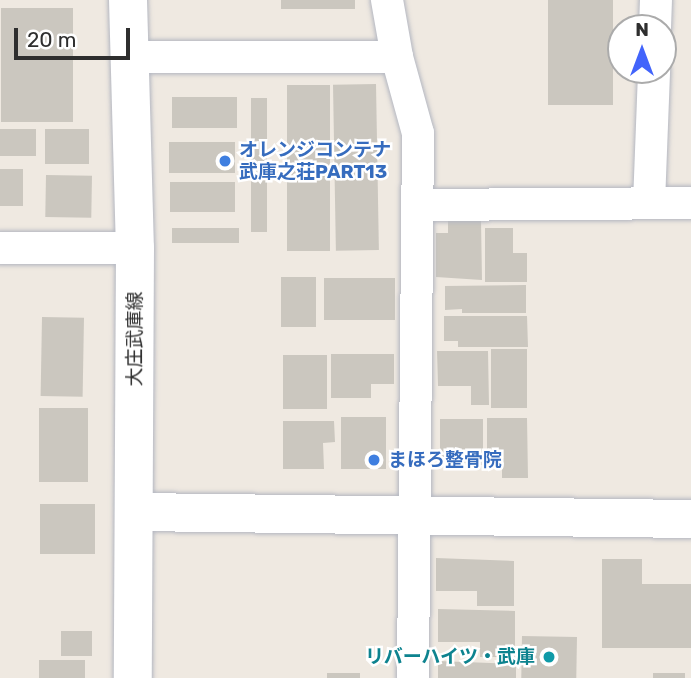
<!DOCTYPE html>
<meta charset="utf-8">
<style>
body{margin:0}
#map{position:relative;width:691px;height:678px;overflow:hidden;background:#efe9e1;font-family:Rubik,"Noto Sans JP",sans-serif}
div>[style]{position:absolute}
.building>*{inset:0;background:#cbc7bf;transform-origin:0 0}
.roads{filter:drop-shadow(0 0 2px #b4b7c1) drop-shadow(0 0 2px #b4b7c1)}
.minor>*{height:32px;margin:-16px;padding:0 16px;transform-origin:16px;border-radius:16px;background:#fff}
.tertiary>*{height:38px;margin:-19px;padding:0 19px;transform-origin:19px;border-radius:19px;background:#fff}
.dots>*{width:19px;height:19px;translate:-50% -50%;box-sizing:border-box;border:4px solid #fff;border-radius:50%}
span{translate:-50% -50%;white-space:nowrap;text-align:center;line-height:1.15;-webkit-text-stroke:5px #fff;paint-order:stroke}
.shop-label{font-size:19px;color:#366cbe;font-weight:700}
.left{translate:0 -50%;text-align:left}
.street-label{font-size:19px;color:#2e2e2e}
.culture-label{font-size:19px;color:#0d838f;font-weight:700}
.right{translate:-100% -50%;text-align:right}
.north{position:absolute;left:607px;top:14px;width:70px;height:70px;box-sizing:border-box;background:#fff;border:2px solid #ababab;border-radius:50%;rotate:0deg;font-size:19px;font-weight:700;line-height:28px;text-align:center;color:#2e2e2e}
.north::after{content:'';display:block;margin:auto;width:24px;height:32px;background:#4264fb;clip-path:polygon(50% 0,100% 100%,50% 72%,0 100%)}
.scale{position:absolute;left:14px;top:28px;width:116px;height:32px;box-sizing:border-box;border:4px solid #2e2e2e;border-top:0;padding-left:9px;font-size:21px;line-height:24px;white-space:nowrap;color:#2e2e2e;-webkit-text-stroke:5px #fff;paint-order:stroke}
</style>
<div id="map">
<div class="building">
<div style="left:281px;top:0;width:74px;height:9px"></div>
<div style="left:548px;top:0;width:65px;height:105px"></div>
<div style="left:1px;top:8px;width:72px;height:114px"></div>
<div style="left:376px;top:84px;width:166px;height:43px;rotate:89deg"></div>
<div style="left:287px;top:85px;width:43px;height:166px"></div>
<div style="left:172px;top:97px;width:65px;height:31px"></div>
<div style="left:251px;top:98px;width:16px;height:134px"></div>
<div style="left:0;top:129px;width:36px;height:27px"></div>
<div style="left:45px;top:129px;width:44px;height:35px"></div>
<div style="left:169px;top:142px;width:66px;height:31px"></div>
<div style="left:0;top:169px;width:23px;height:37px"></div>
<div style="left:46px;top:175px;width:46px;height:42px;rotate:1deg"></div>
<div style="left:170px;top:182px;width:65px;height:30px"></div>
<div style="clip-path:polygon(448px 220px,481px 220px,482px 280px,436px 277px,436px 233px,448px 233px)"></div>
<div style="left:239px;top:228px;width:15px;height:67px;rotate:90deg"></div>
<div style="clip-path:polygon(485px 228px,513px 228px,513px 253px,527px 253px,527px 282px,485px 282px)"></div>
<div style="left:281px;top:277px;width:35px;height:50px"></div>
<div style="left:324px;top:278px;width:71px;height:42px"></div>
<div style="clip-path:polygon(526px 285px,526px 313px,462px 313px,462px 309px,445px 310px,445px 286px)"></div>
<div style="clip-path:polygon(444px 316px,527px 316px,528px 347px,458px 347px,458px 341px,444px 341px)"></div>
<div style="left:42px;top:317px;width:42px;height:79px;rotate:1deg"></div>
<div style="left:491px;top:349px;width:36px;height:59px"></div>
<div style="clip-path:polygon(437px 351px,488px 351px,489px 405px,471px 405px,471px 386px,438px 386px)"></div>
<div style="clip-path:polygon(331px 354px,394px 354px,394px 384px,371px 384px,371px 398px,331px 398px)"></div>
<div style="left:283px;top:355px;width:44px;height:54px"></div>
<div style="left:39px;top:408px;width:49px;height:74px"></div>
<div style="left:386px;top:417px;width:52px;height:45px;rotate:90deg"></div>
<div style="clip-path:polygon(487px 418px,527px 418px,528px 478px,502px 478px,502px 450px,487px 450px)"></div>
<div style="left:440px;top:419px;width:43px;height:46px"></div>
<div style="clip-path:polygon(283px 421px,334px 421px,335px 442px,323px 443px,324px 469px,283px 469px)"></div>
<div style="left:40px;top:504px;width:55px;height:50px"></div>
<div style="clip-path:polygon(436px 558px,514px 561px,514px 606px,477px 606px,477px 591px,436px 591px)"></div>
<div style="clip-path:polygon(602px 559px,642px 559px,642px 584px,691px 584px,691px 648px,602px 648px)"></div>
<div style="clip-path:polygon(438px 609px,515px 611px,515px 657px,480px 657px,480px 642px,438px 642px)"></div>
<div style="left:61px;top:631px;width:31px;height:25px"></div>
<div style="left:522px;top:636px;width:55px;height:42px;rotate:1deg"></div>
<div style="left:39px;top:660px;width:46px;height:18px"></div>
<div style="clip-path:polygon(438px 661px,516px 664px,516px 678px,438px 678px)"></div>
<div style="left:327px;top:673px;width:33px;height:5px"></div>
<div style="left:653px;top:673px;width:32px;height:5px"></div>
</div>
<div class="roads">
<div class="minor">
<div style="left:387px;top:0;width:58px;rotate:80deg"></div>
<div style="left:397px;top:57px;width:79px;rotate:74.6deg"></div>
<div style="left:418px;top:133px;width:545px;rotate:90.53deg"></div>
<div style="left:655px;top:28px;width:28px;rotate:-88deg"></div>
<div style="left:129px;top:57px;width:268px"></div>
<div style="left:649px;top:203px;width:133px;rotate:-87.8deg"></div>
<div style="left:418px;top:205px;width:273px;rotate:-0.4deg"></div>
<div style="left:0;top:248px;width:135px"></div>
</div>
<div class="tertiary">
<div style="left:128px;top:0;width:248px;rotate:88.4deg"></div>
<div style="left:135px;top:248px;width:430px;rotate:90.3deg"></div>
<div style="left:135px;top:512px;width:556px;rotate:0.72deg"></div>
</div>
</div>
<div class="dots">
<div style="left:225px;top:161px;background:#3f7fe0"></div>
<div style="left:374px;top:460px;background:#3f7fe0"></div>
<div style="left:549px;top:657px;background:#0f9aa8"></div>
</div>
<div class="shop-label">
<span class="left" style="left:239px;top:161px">オレンジコンテナ<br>武庫之荘PART13</span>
<span class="left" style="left:388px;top:460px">まほろ整骨院</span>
</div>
<div class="street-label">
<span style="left:135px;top:339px;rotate:-90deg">大庄武庫線</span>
</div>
<div class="culture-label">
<span class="right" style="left:535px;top:657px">リバーハイツ・武庫</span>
</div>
<div class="north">N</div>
<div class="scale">20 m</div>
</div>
